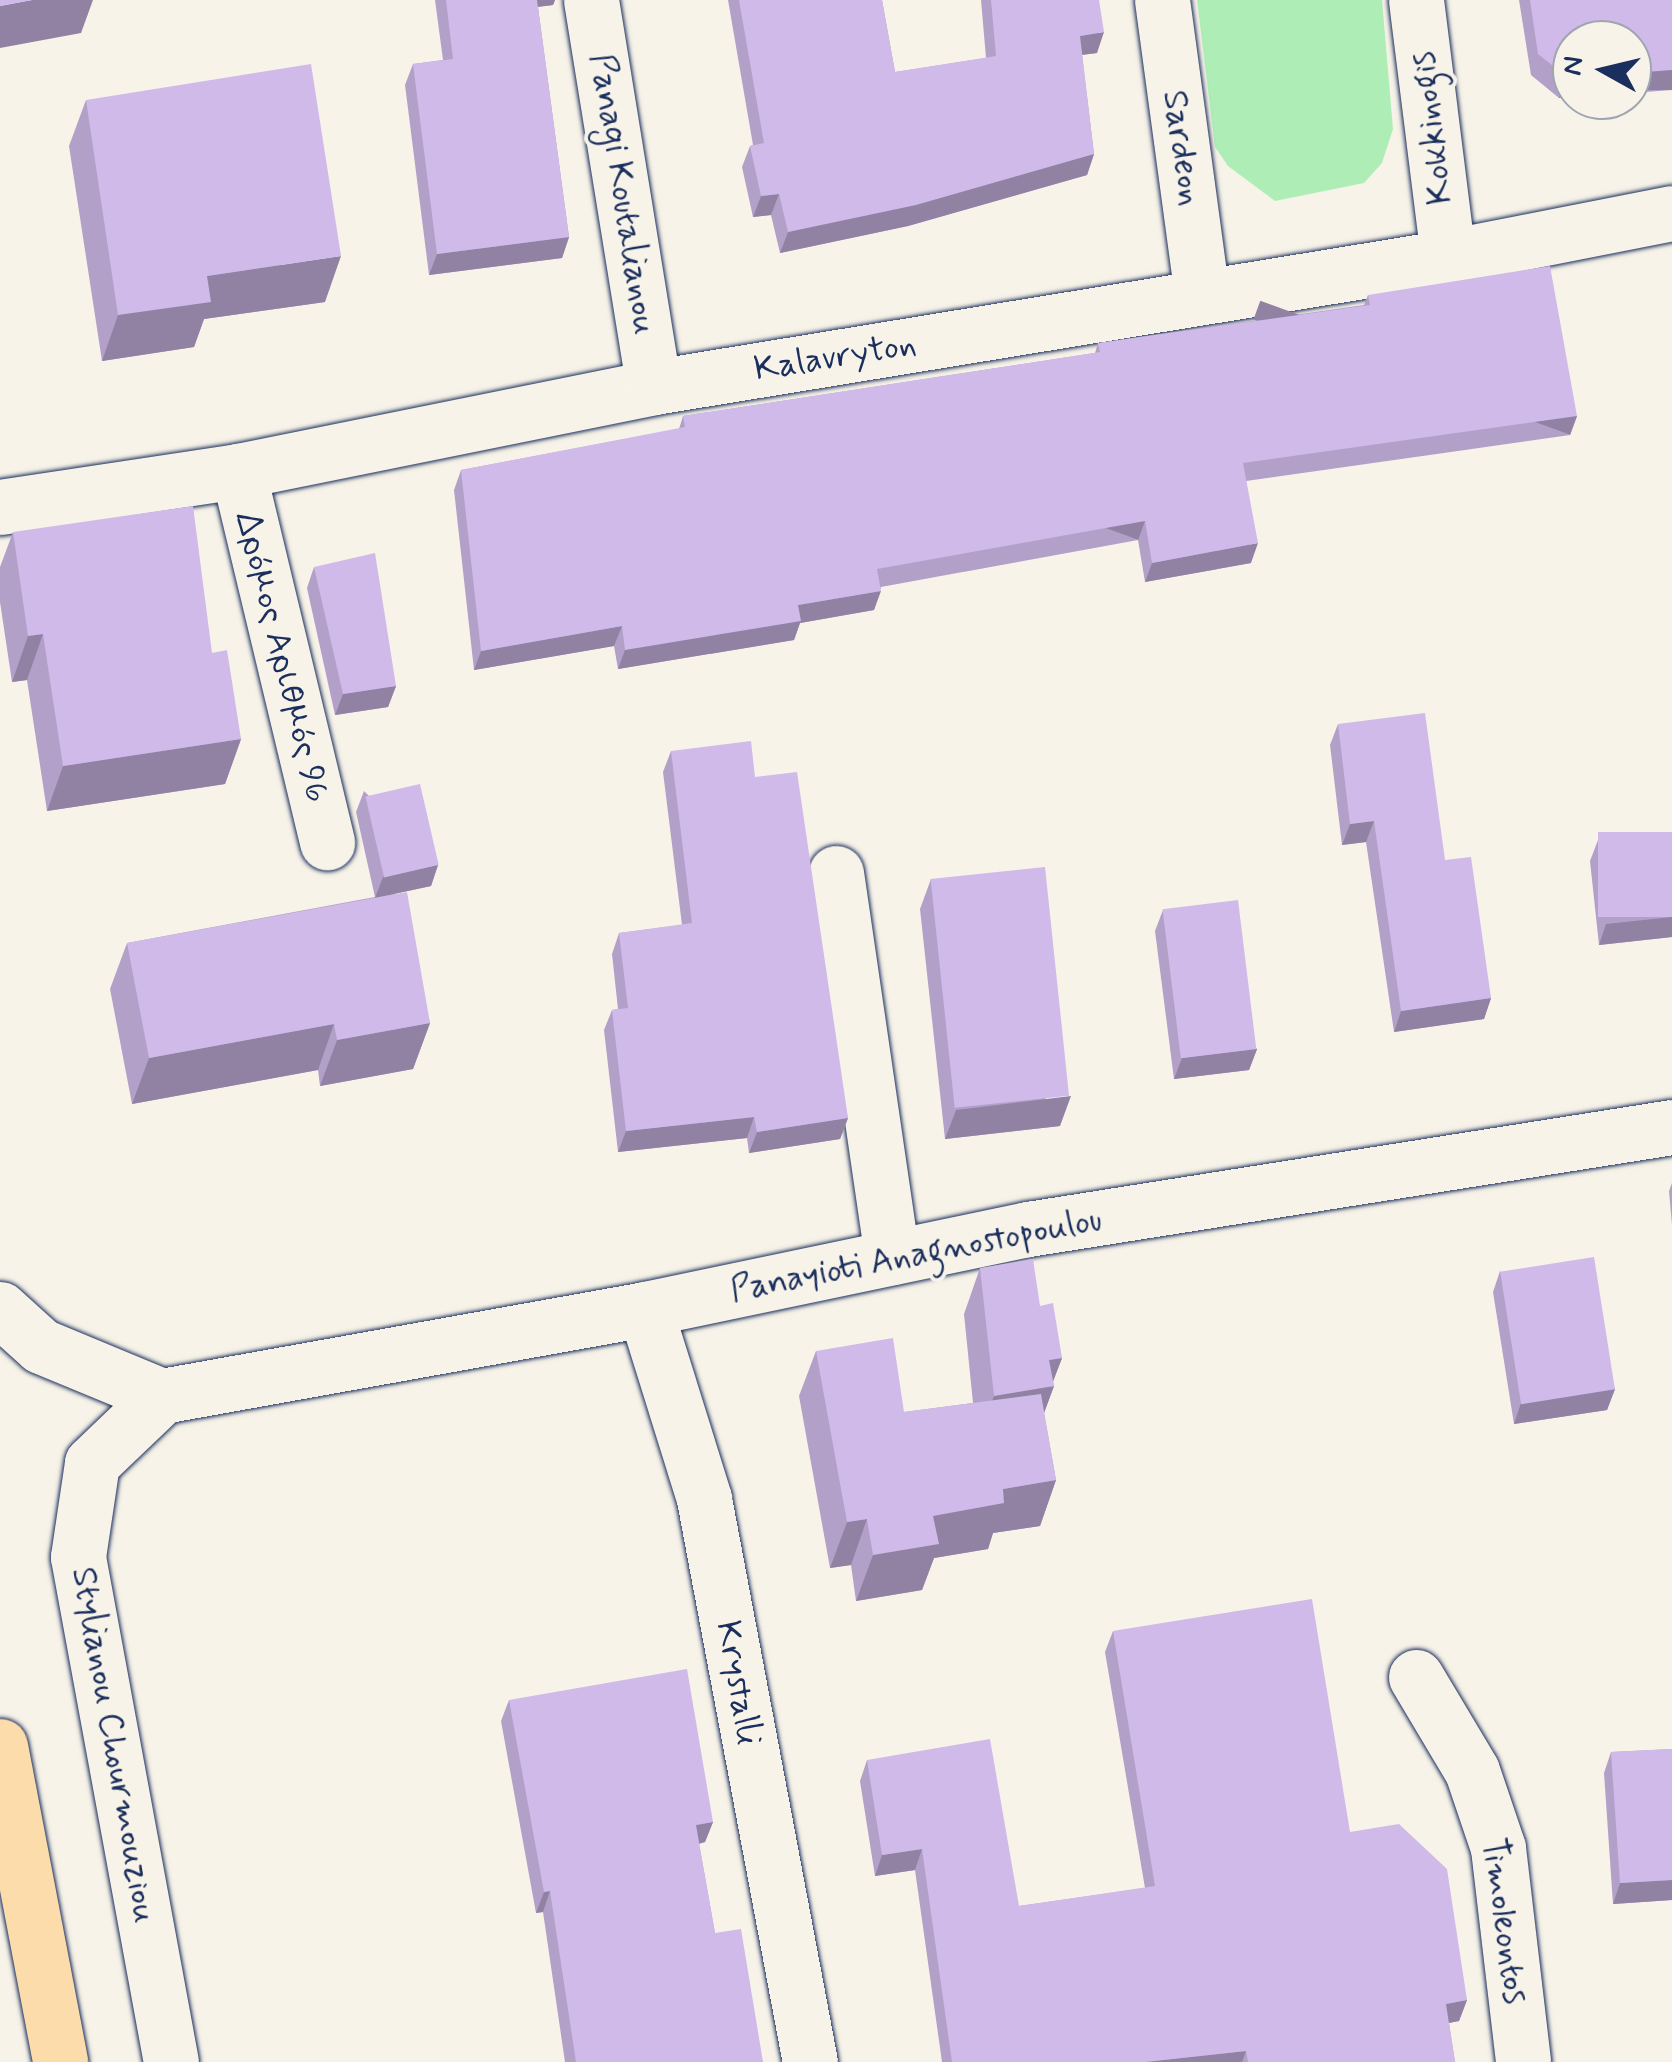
<!DOCTYPE html>
<meta charset="utf-8">
<style>
body{margin:0}
#map{position:relative;width:1672px;height:2062px;overflow:hidden;background:#f7f3e8;font-family:Mynerve,sans-serif}
div>[style]{position:absolute}
.green>*{inset:0;background:#aeeeb6}
.roads{filter:drop-shadow(0 0 2px #1b2f5e) drop-shadow(0 0 2px #1b2f5e)}
.minor>*{height:55px;margin:-27.5px;padding:0 27.5px;transform-origin:27.5px;border-radius:27.5px;background:#f7f3e8}
.major>*{height:55px;margin:-27.5px;padding:0 27.5px;transform-origin:27.5px;border-radius:27.5px;background:#fddcac}
.wall>*{inset:0;background:#b2a0c9}
.shaded-wall>*{inset:0;background:#9182a4;transform-origin:0 0}
.building>*{inset:0;background:#cfbaea;transform-origin:0 0}
span{translate:-50% -50%;white-space:nowrap;text-align:center;line-height:1.15;-webkit-text-stroke:8px #f7f3e8;paint-order:stroke}
.street-label{font-size:35px;color:#1b2f5e}
.north{position:absolute;left:1552px;top:20px;width:100px;height:100px;box-sizing:border-box;background:#f7f3e8;border:2px solid #9fa5b1;border-radius:50%;rotate:278deg;font-size:28px;font-weight:700;line-height:40px;text-align:center;color:#1b2f5e}
.north::after{content:'';display:block;margin:auto;width:35px;height:45px;background:#1b2f5e;clip-path:polygon(50% 0,100% 100%,50% 72%,0 100%)}
</style>
<div id="map">
<div class="green">
<div style="clip-path:polygon(1197px 0,1382px 0,1393px 129px,1382px 163px,1364px 183px,1275px 201px,1228px 166px,1215px 147px)"></div>
</div>
<div class="roads">
<div class="minor">
<div style="left:591px;top:0;width:392px;rotate:80.8deg"></div>
<div style="left:1162px;top:0;width:299px;rotate:82.3deg"></div>
<div style="left:1416px;top:0;width:259px;rotate:82.9deg"></div>
<div style="left:238px;top:471px;width:382px;rotate:76.5deg"></div>
<div style="left:0;top:507px;width:241px;rotate:-8.6deg"></div>
<div style="left:238px;top:471px;width:424px;rotate:-11.4deg"></div>
<div style="left:654px;top:387px;width:805px;rotate:-9.3deg"></div>
<div style="left:1448px;top:257px;width:228px;rotate:-11.1deg"></div>
<div style="left:836px;top:873px;width:388px;rotate:81.7deg"></div>
<div style="left:0;top:1309px;width:55px;rotate:42.1deg"></div>
<div style="left:41px;top:1346px;width:131px;rotate:22.5deg"></div>
<div style="left:645px;top:1309px;width:199px;rotate:72.7deg"></div>
<div style="left:704px;top:1499px;width:573px;rotate:79.34deg"></div>
<div style="left:162px;top:1396px;width:491px;rotate:-10.2deg"></div>
<div style="left:645px;top:1309px;width:391px;rotate:-11.8deg"></div>
<div style="left:1028px;top:1229px;width:652px;rotate:-9deg"></div>
<div style="left:162px;top:1396px;width:97px;rotate:136.3deg"></div>
<div style="left:92px;top:1463px;width:95px;rotate:98.5deg"></div>
<div style="left:78px;top:1557px;width:513px;rotate:79.57deg"></div>
<div style="left:1416px;top:1677px;width:109px;rotate:59.2deg"></div>
<div style="left:1472px;top:1771px;width:81px;rotate:71.3deg"></div>
<div style="left:1498px;top:1848px;width:215px;rotate:83.3deg"></div>
</div>
<div class="major">
<div style="left:0;top:1746px;width:322px;rotate:79.2deg"></div>
</div>
</div>
<div class="wall">
<div style="clip-path:polygon(435px 0,555px 0,553px 5px,538px 7px,569px 237px,562px 258px,429px 275px,405px 85px,413px 64px,443px 60px)"></div>
<div style="clip-path:polygon(728px 0,882px 0,895px 72px,986px 58px,981px 0,1099px 0,1097px 53px,1082px 55px,1094px 154px,1087px 175px,908px 226px,780px 253px,771px 215px,753px 217px,742px 167px,750px 146px,753px 145px)"></div>
<div style="clip-path:polygon(1519px 0,1672px 0,1672px 90px,1632px 93px,1632px 40px,1572px 40px,1572px 97px,1559px 98px,1531px 75px)"></div>
<div style="clip-path:polygon(86px 100px,325px 302px,204px 319px,194px 347px,102px 361px,69px 146px)"></div>
<div style="clip-path:polygon(1368px 295px,1577px 416px,1570px 435px,1246px 481px,1251px 563px,1145px 582px,1138px 540px,881px 587px,874px 610px,800px 623px,794px 640px,618px 669px,614px 646px,474px 670px,454px 490px,461px 470px,679px 429px,683px 416px,1095px 353px,1098px 343px,1364px 305px)"></div>
<div style="clip-path:polygon(13px 532px,212px 653px,241px 739px,225px 784px,47px 811px,27px 680px,12px 682px,0 602px,0 567px)"></div>
<div style="clip-path:polygon(314px 567px,396px 686px,388px 707px,335px 715px,307px 588px)"></div>
<div style="clip-path:polygon(1338px 724px,1445px 860px,1491px 998px,1484px 1019px,1394px 1032px,1366px 842px,1342px 845px,1330px 745px)"></div>
<div style="clip-path:polygon(671px 751px,755px 777px,848px 1118px,840px 1139px,749px 1153px,747px 1138px,618px 1152px,604px 1030px,612px 1010px,618px 1009px,612px 954px,619px 933px,682px 925px,663px 772px)"></div>
<div style="clip-path:polygon(364px 791px,438px 865px,431px 886px,394px 894px,430px 1023px,413px 1069px,320px 1086px,318px 1070px,132px 1104px,110px 989px,127px 943px,375px 897px,356px 812px)"></div>
<div style="clip-path:polygon(1672px 832px,1672px 937px,1599px 945px,1590px 861px,1598px 840px)"></div>
<div style="clip-path:polygon(931px 879px,1060px 1126px,945px 1139px,920px 909px)"></div>
<div style="clip-path:polygon(1163px 910px,1257px 1049px,1249px 1070px,1174px 1079px,1155px 931px)"></div>
<div style="clip-path:polygon(1672px 1183px,1672px 1225px,1669px 1191px)"></div>
<div style="clip-path:polygon(980px 1268px,1040px 1306px,1062px 1358px,1053px 1381px,1054px 1386px,1044px 1413px,1056px 1480px,1040px 1526px,993px 1533px,988px 1549px,934px 1558px,922px 1590px,856px 1601px,851px 1565px,830px 1568px,799px 1396px,816px 1351px,904px 1412px,973px 1403px,964px 1314px)"></div>
<div style="clip-path:polygon(1500px 1271px,1615px 1389px,1607px 1410px,1514px 1424px,1493px 1292px)"></div>
<div style="clip-path:polygon(1113px 1631px,1350px 1832px,1467px 2000px,1459px 2021px,1449px 2023px,1455px 2062px,942px 2062px,915px 1870px,875px 1876px,860px 1781px,867px 1760px,1019px 1906px,1145px 1888px,1105px 1652px)"></div>
<div style="clip-path:polygon(509px 1700px,713px 1822px,705px 1842px,699px 1844px,715px 1933px,763px 2062px,565px 2062px,543px 1912px,536px 1913px,501px 1721px)"></div>
<div style="clip-path:polygon(1672px 1749px,1672px 1900px,1613px 1904px,1604px 1773px,1611px 1752px)"></div>
</div>
<div class="shaded-wall">
<div style="clip-path:polygon(32px 0,93px 0,81px 33px,0 48px,0 6px)"></div>
<div style="clip-path:polygon(531px 0,555px 0,553px 5px,528px 8px)"></div>
<div style="clip-path:polygon(1104px 32px,1097px 53px,1072px 56px,1080px 36px)"></div>
<div style="left:1672px;top:70px;width:20px;height:40px;rotate:90deg"></div>
<div style="clip-path:polygon(1567px 77px,1572px 77px,1572px 97px,1559px 98px)"></div>
<div style="clip-path:polygon(1094px 154px,1087px 175px,908px 226px,780px 253px,788px 232px)"></div>
<div style="clip-path:polygon(779px 194px,771px 215px,753px 217px,761px 196px)"></div>
<div style="clip-path:polygon(569px 237px,562px 258px,429px 275px,437px 254px)"></div>
<div style="clip-path:polygon(341px 256px,325px 302px,204px 319px,194px 347px,102px 361px,118px 315px,207px 276px)"></div>
<div style="left:1577px;top:416px;width:20px;height:337px;rotate:110deg"></div>
<div style="left:1145px;top:521px;width:20px;height:272px;rotate:110deg"></div>
<div style="clip-path:polygon(1258px 543px,1251px 563px,1145px 582px,1152px 563px)"></div>
<div style="clip-path:polygon(881px 591px,874px 610px,800px 623px,794px 640px,618px 669px,625px 650px,798px 605px)"></div>
<div style="clip-path:polygon(622px 626px,614px 646px,474px 670px,481px 651px)"></div>
<div style="clip-path:polygon(43px 634px,27px 680px,12px 682px,28px 636px)"></div>
<div style="clip-path:polygon(396px 686px,388px 707px,335px 715px,343px 694px)"></div>
<div style="clip-path:polygon(241px 739px,225px 784px,47px 811px,63px 766px)"></div>
<div style="clip-path:polygon(1374px 821px,1366px 842px,1342px 845px,1350px 824px)"></div>
<div style="clip-path:polygon(438px 865px,431px 886px,375px 898px,383px 877px)"></div>
<div style="clip-path:polygon(1672px 917px,1672px 937px,1599px 945px,1606px 924px)"></div>
<div style="clip-path:polygon(1491px 998px,1484px 1019px,1394px 1032px,1401px 1011px)"></div>
<div style="clip-path:polygon(430px 1023px,413px 1069px,320px 1086px,337px 1040px)"></div>
<div style="clip-path:polygon(334px 1024px,318px 1070px,132px 1104px,149px 1058px)"></div>
<div style="clip-path:polygon(1257px 1049px,1249px 1070px,1174px 1079px,1182px 1058px)"></div>
<div style="clip-path:polygon(1071px 1096px,1060px 1126px,945px 1139px,956px 1110px)"></div>
<div style="clip-path:polygon(754px 1117px,747px 1138px,618px 1152px,626px 1131px)"></div>
<div style="clip-path:polygon(848px 1118px,840px 1139px,749px 1153px,757px 1132px)"></div>
<div style="clip-path:polygon(1062px 1358px,1051px 1387px,1054px 1386px,1037px 1432px,977px 1441px,994px 1396px,1049px 1360px)"></div>
<div style="clip-path:polygon(1615px 1389px,1607px 1410px,1514px 1424px,1521px 1403px)"></div>
<div style="clip-path:polygon(1056px 1480px,1040px 1526px,993px 1533px,988px 1549px,934px 1558px,922px 1590px,856px 1601px,873px 1555px,933px 1516px,1003px 1489px)"></div>
<div style="clip-path:polygon(867px 1519px,851px 1565px,830px 1568px,847px 1522px)"></div>
<div style="clip-path:polygon(713px 1822px,705px 1842px,689px 1846px,696px 1825px)"></div>
<div style="clip-path:polygon(922px 1849px,915px 1870px,875px 1876px,882px 1855px)"></div>
<div style="clip-path:polygon(1672px 1880px,1672px 1900px,1613px 1904px,1620px 1883px)"></div>
<div style="clip-path:polygon(550px 1891px,543px 1912px,536px 1913px,544px 1892px)"></div>
<div style="clip-path:polygon(1467px 2000px,1459px 2021px,1438px 2025px,1446px 2004px)"></div>
<div style="clip-path:polygon(1246px 2051px,1242px 2062px,1145px 2062px)"></div>
</div>
<div class="building">
<div style="clip-path:polygon(0 0,32px 0,0 6px)"></div>
<div style="clip-path:polygon(446px 0,537px 0,569px 237px,437px 254px,413px 64px,453px 59px)"></div>
<div style="clip-path:polygon(739px 0,882px 0,895px 72px,996px 56px,991px 0,1099px 0,1104px 32px,1080px 36px,1094px 154px,916px 205px,788px 232px,779px 194px,761px 196px,750px 146px,764px 143px)"></div>
<div style="clip-path:polygon(1530px 0,1672px 0,1672px 70px,1632px 73px,1632px 40px,1572px 40px,1572px 77px,1567px 77px,1538px 54px)"></div>
<div style="clip-path:polygon(311px 64px,341px 256px,207px 276px,211px 302px,118px 315px,86px 100px)"></div>
<div style="clip-path:polygon(1550px 266px,1577px 416px,1243px 463px,1258px 543px,1152px 563px,1145px 521px,877px 569px,881px 591px,798px 605px,801px 621px,625px 650px,622px 626px,481px 651px,461px 470px,685px 427px,683px 416px,1100px 352px,1098px 343px,1370px 305px,1368px 295px)"></div>
<div style="clip-path:polygon(193px 506px,212px 653px,227px 650px,241px 739px,63px 766px,43px 634px,28px 636px,13px 532px)"></div>
<div style="clip-path:polygon(375px 553px,396px 686px,343px 694px,314px 567px)"></div>
<div style="clip-path:polygon(1425px 713px,1445px 860px,1471px 857px,1491px 998px,1401px 1011px,1374px 821px,1350px 824px,1338px 724px)"></div>
<div style="clip-path:polygon(751px 741px,755px 777px,797px 772px,848px 1118px,757px 1132px,754px 1117px,626px 1131px,612px 1010px,628px 1008px,619px 933px,692px 923px,671px 751px)"></div>
<div style="left:420px;top:784px;width:83px;height:56px;rotate:77deg"></div>
<div style="left:1672px;top:832px;width:85px;height:74px;rotate:90deg"></div>
<div style="left:1045px;top:867px;width:230px;height:115px;rotate:84deg"></div>
<div style="clip-path:polygon(407px 892px,430px 1023px,337px 1040px,334px 1024px,149px 1058px,127px 943px)"></div>
<div style="left:1238px;top:900px;width:150px;height:76px;rotate:83deg"></div>
<div style="left:1594px;top:1257px;width:134px;height:95px;rotate:81deg"></div>
<div style="clip-path:polygon(1033px 1259px,1040px 1306px,1053px 1303px,1062px 1358px,1049px 1360px,1054px 1386px,994px 1396px,980px 1268px)"></div>
<div style="clip-path:polygon(893px 1338px,904px 1412px,1041px 1394px,1056px 1480px,1003px 1489px,1004px 1503px,933px 1516px,939px 1544px,873px 1555px,867px 1519px,847px 1522px,816px 1351px)"></div>
<div style="clip-path:polygon(1312px 1599px,1350px 1832px,1399px 1824px,1447px 1869px,1467px 2000px,1446px 2004px,1455px 2062px,1248px 2062px,1246px 2051px,1145px 2062px,952px 2062px,922px 1849px,882px 1855px,867px 1760px,990px 1739px,1019px 1906px,1155px 1886px,1113px 1631px)"></div>
<div style="clip-path:polygon(687px 1669px,713px 1822px,696px 1825px,715px 1933px,741px 1929px,763px 2062px,576px 2062px,550px 1891px,544px 1892px,509px 1700px)"></div>
<div style="clip-path:polygon(1672px 1749px,1672px 1880px,1620px 1883px,1611px 1752px)"></div>
</div>
<div class="street-label">
<span style="left:1432px;top:128px;rotate:-97deg">Kokkinogis</span>
<span style="left:1182px;top:148px;rotate:82deg">Sardeon</span>
<span style="left:623px;top:194px;rotate:81deg">Panagi Koutalianou</span>
<span style="left:835px;top:357px;rotate:-9deg">Kalavryton</span>
<span style="left:282px;top:657px;rotate:76deg">Δρόμος Αριθμός 96</span>
<span style="left:916px;top:1255px;rotate:-11deg">Panayioti Anagnostopoulou</span>
<span style="left:738px;top:1683px;rotate:80deg">Krystalli</span>
<span style="left:114px;top:1745px;rotate:80deg">Stylianou Chourmouziou</span>
<span style="left:1504px;top:1921px;rotate:82deg">Timoleontos</span>
</div>
<div class="north">N</div>
</div>
